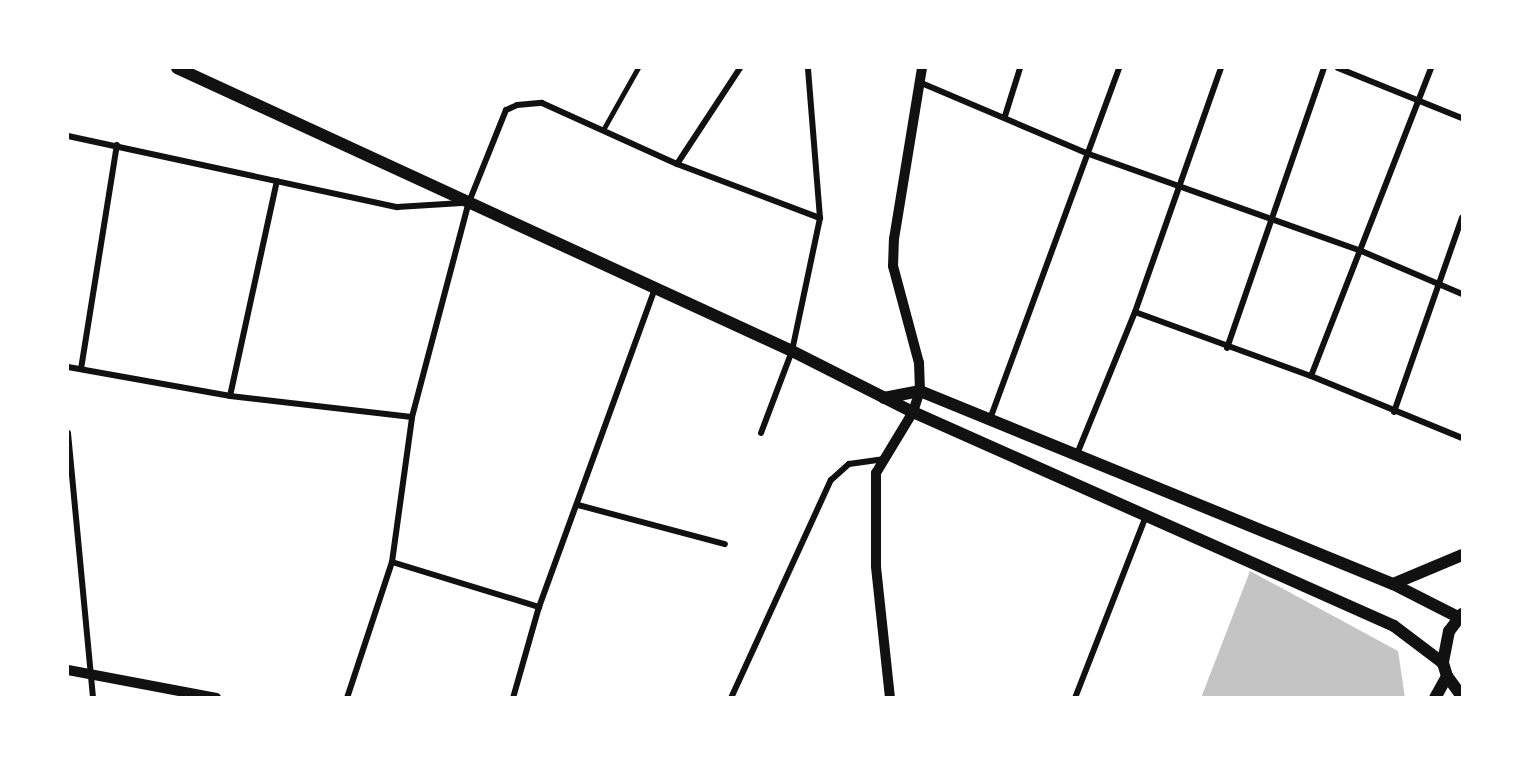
<!DOCTYPE html>
<style>
body{margin:0}
#map{position:relative;width:1530px;height:765px;overflow:hidden;background:#fff;font-family:"PT Sans Narrow",sans-serif}
div>[style]{position:absolute}
.building>*{inset:0;background:#c4c4c4}
.service>*{height:4.5px;margin:-2.25px;padding:0 2.25px;transform-origin:2.25px;border-radius:2.25px;background:#111}
.minor>*{height:6px;margin:-3px;padding:0 3px;transform-origin:3px;border-radius:3px;background:#111}
.tertiary>*{height:10px;margin:-5px;padding:0 5px;transform-origin:5px;border-radius:5px;background:#111}
.secondary>*{height:12px;margin:-6px;padding:0 6px;transform-origin:6px;border-radius:6px;background:#111}
span{translate:-50% -50%;white-space:nowrap;text-align:center;line-height:1.15;-webkit-text-stroke:4.5px #fff;paint-order:stroke}
.frame{position:absolute;inset:0;border:69px solid #fff;pointer-events:none}
</style>
<div id="map">
<div class="building">
<div style="clip-path:polygon(1250px 571px,1398px 651px,1405px 698px,1201px 698px)"></div>
</div>
<div class="service">
<div style="left:603px;top:130px;width:71px;rotate:-60.6deg"></div>
</div>
<div class="minor">
<div style="left:1338px;top:68px;width:134px;rotate:22deg"></div>
<div style="left:919px;top:82px;width:181px;rotate:23deg"></div>
<div style="left:1086px;top:153px;width:290px;rotate:19.6deg"></div>
<div style="left:1359px;top:250px;width:112px;rotate:23.1deg"></div>
<div style="left:1005px;top:116px;width:50px;rotate:-72.6deg"></div>
<div style="left:68px;top:136px;width:337px;rotate:12.2deg"></div>
<div style="left:397px;top:207px;width:65px;rotate:-3.5deg"></div>
<div style="left:677px;top:164px;width:115px;rotate:-56.7deg"></div>
<div style="left:1135px;top:312px;width:187px;rotate:20deg"></div>
<div style="left:1311px;top:376px;width:163px;rotate:22.3deg"></div>
<div style="left:1227px;top:348px;width:296px;rotate:-70.9deg"></div>
<div style="left:68px;top:367px;width:165px;rotate:10.1deg"></div>
<div style="left:230px;top:396px;width:183px;rotate:6.6deg"></div>
<div style="left:81px;top:369px;width:227px;rotate:-80.9deg"></div>
<div style="left:1311px;top:376px;width:331px;rotate:-68.7deg"></div>
<div style="left:230px;top:396px;width:220px;rotate:-77.7deg"></div>
<div style="left:1394px;top:412px;width:206px;rotate:-70.7deg"></div>
<div style="left:990px;top:419px;width:374px;rotate:-69.8deg"></div>
<div style="left:68px;top:433px;width:266px;rotate:84.6deg"></div>
<div style="left:761px;top:433px;width:88px;rotate:-69.3deg"></div>
<div style="left:792px;top:351px;width:136px;rotate:-78.1deg"></div>
<div style="left:820px;top:218px;width:150px;rotate:-94.6deg"></div>
<div style="left:1077px;top:454px;width:153px;rotate:-67.8deg"></div>
<div style="left:1135px;top:312px;width:259px;rotate:-70.6deg"></div>
<div style="left:578px;top:505px;width:152px;rotate:14.9deg"></div>
<div style="left:392px;top:562px;width:154px;rotate:17deg"></div>
<div style="left:347px;top:698px;width:143px;rotate:-71.7deg"></div>
<div style="left:392px;top:562px;width:146px;rotate:-82.1deg"></div>
<div style="left:412px;top:417px;width:222px;rotate:-75.2deg"></div>
<div style="left:469px;top:202px;width:99px;rotate:-68.1deg"></div>
<div style="left:506px;top:110px;width:12px;rotate:-24deg"></div>
<div style="left:517px;top:105px;width:25px;rotate:-5deg"></div>
<div style="left:542px;top:103px;width:148px;rotate:24.3deg"></div>
<div style="left:677px;top:164px;width:153px;rotate:20.7deg"></div>
<div style="left:513px;top:698px;width:95px;rotate:-74.1deg"></div>
<div style="left:539px;top:607px;width:339px;rotate:-70deg"></div>
<div style="left:731px;top:698px;width:240px;rotate:-65.4deg"></div>
<div style="left:831px;top:480px;width:24px;rotate:-42deg"></div>
<div style="left:849px;top:464px;width:34px;rotate:-8deg"></div>
<div style="left:1075px;top:698px;width:195px;rotate:-68.7deg"></div>
</div>
<div class="tertiary">
<div style="left:68px;top:670px;width:151px;rotate:10.7deg"></div>
<div style="left:890px;top:698px;width:133px;rotate:-96.1deg"></div>
<div style="left:876px;top:566px;width:93px;rotate:-90deg"></div>
<div style="left:876px;top:473px;width:71px;rotate:-58.8deg"></div>
<div style="left:913px;top:412px;width:22px;rotate:-72deg"></div>
<div style="left:920px;top:391px;width:28px;rotate:-92deg"></div>
<div style="left:919px;top:363px;width:100px;rotate:-105deg"></div>
<div style="left:893px;top:266px;width:27px;rotate:-88deg"></div>
<div style="left:894px;top:239px;width:173px;rotate:-80.7deg"></div>
</div>
<div class="secondary">
<div style="left:177px;top:68px;width:677px;rotate:24.71deg"></div>
<div style="left:792px;top:351px;width:136px;rotate:26.8deg"></div>
<div style="left:913px;top:412px;width:526px;rotate:23.98deg"></div>
<div style="left:1394px;top:626px;width:61px;rotate:37.1deg"></div>
<div style="left:884px;top:398px;width:37px;rotate:-11deg"></div>
<div style="left:920px;top:391px;width:511px;rotate:22.2deg"></div>
<div style="left:1393px;top:584px;width:73px;rotate:26.9deg"></div>
<div style="left:1393px;top:584px;width:75px;rotate:-22.8deg"></div>
<div style="left:1462px;top:614px;width:21px;rotate:127deg"></div>
<div style="left:1449px;top:631px;width:33px;rotate:101deg"></div>
<div style="left:1443px;top:663px;width:14px;rotate:73deg"></div>
<div style="left:1447px;top:676px;width:26px;rotate:54deg"></div>
<div style="left:1435px;top:698px;width:25px;rotate:-61deg"></div>
</div>
<div class="frame"></div>
</div>
